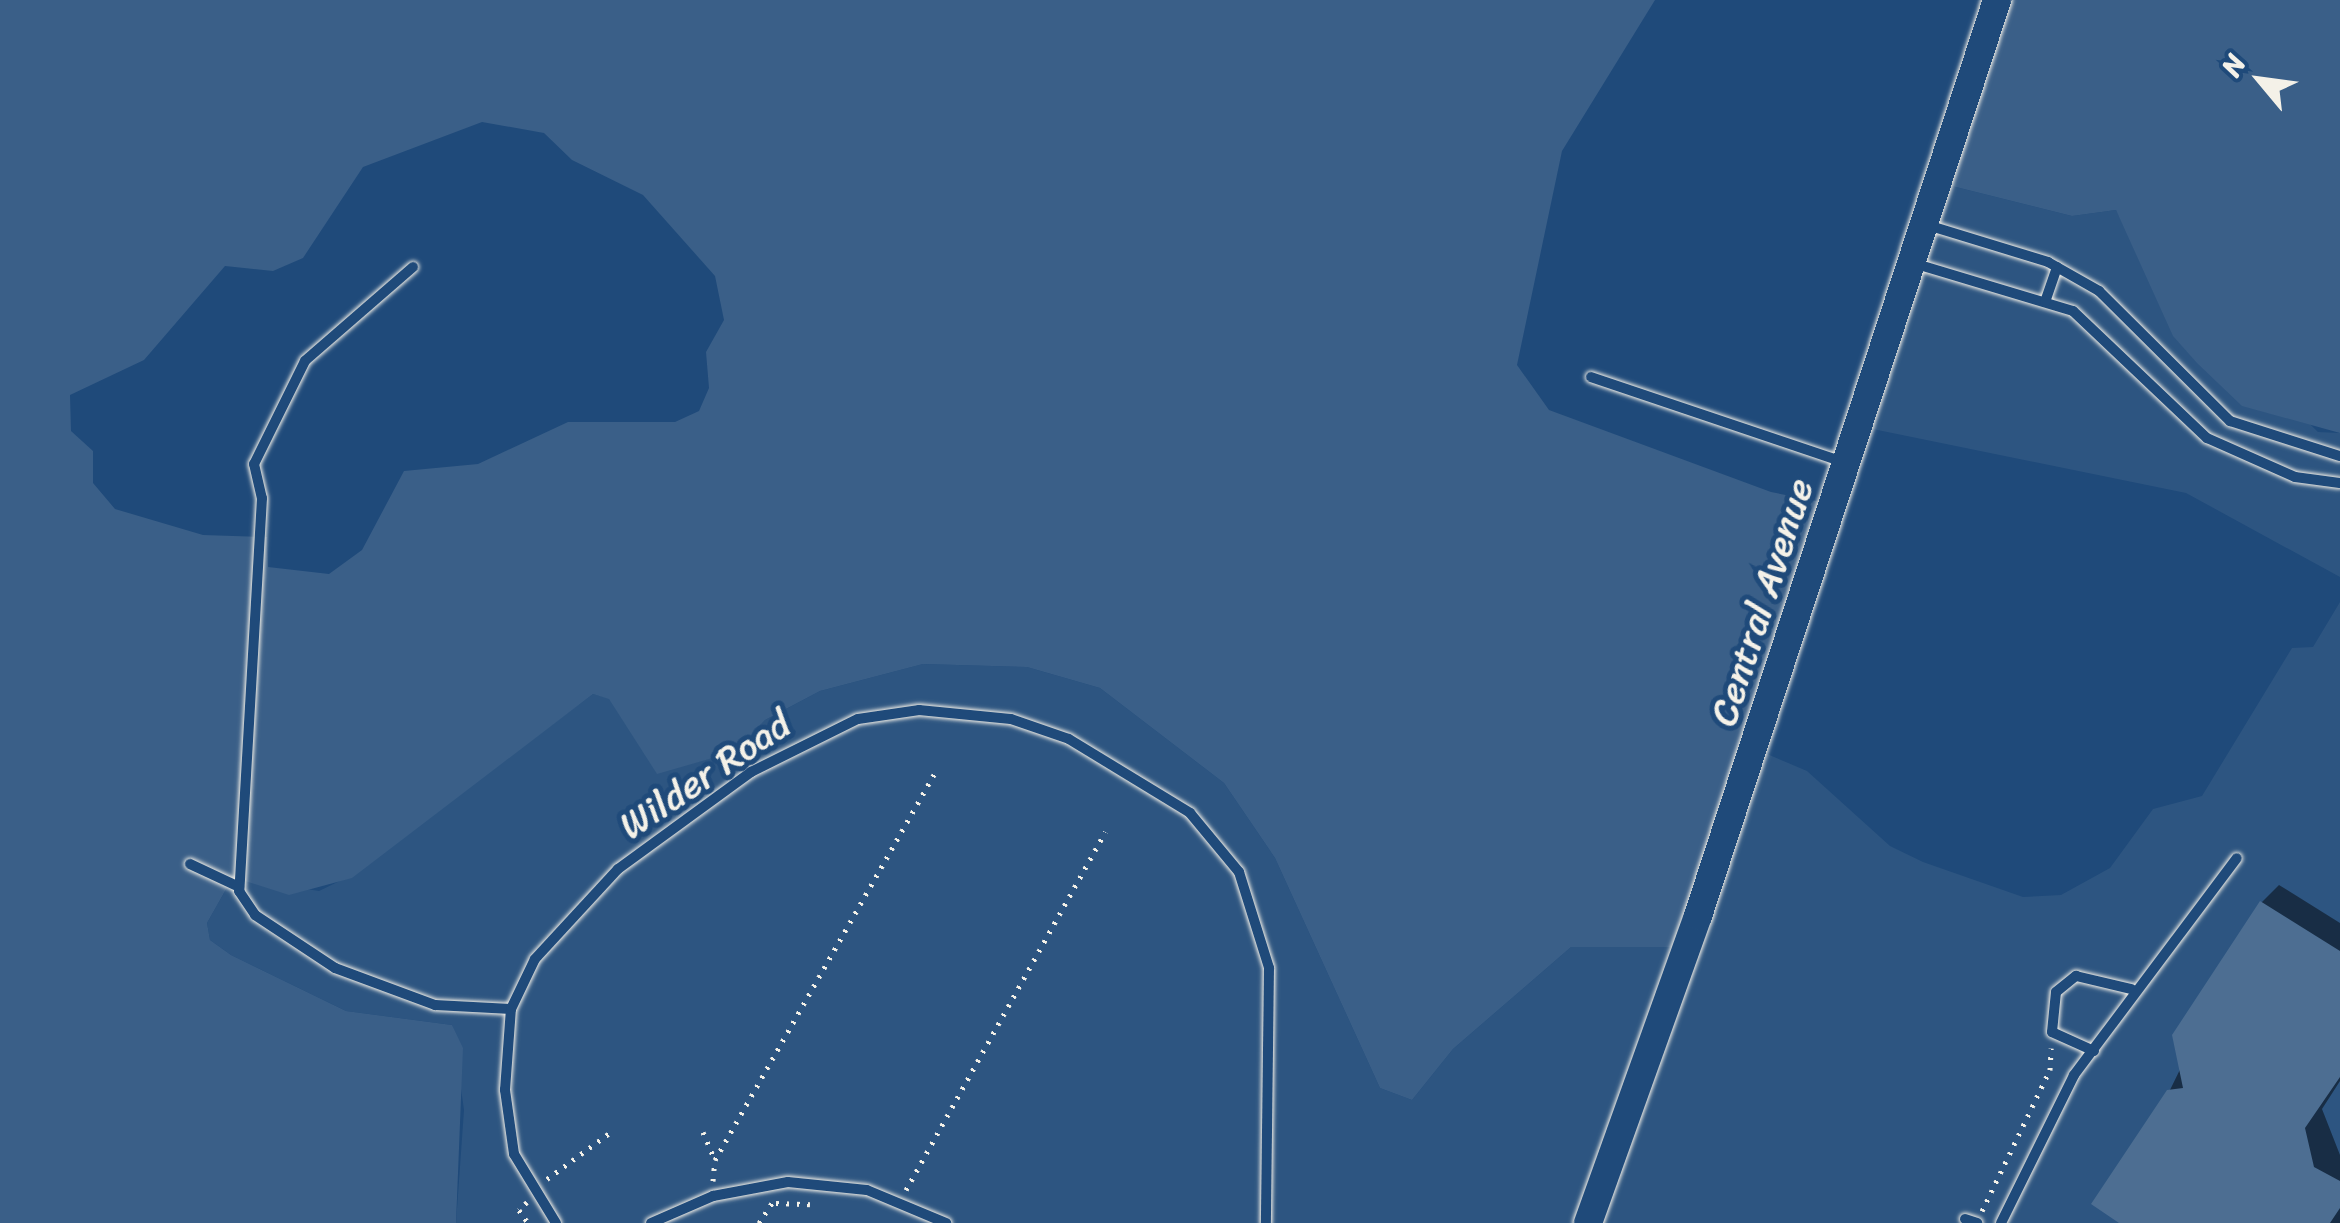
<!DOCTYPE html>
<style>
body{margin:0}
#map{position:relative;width:2340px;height:1223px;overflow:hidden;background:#1f4a7a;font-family:Sriracha,sans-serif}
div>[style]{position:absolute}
.built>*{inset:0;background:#2d5581}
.green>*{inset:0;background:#3a5f88}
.shadow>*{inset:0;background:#0007}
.building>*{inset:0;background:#4d6e92}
.path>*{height:5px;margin-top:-2.5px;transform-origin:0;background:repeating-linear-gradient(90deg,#f4f1e8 0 2.5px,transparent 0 10.5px)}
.roads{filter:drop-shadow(0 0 2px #f4f1e8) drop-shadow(0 0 2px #f4f1e8)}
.lane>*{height:10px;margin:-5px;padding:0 5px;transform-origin:5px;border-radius:5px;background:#1f4a7a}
.secondary>*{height:28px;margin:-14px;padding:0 14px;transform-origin:14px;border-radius:14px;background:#1f4a7a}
span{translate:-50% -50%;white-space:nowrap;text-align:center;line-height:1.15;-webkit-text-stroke:10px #1f4a7a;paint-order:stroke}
.street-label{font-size:38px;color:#f4f1e8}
.north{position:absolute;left:2210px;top:30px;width:100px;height:100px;-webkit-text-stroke:8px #1f4a7a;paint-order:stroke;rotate:299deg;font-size:28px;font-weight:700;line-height:40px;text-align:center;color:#f4f1e8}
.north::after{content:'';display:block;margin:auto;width:35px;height:45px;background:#f4f1e8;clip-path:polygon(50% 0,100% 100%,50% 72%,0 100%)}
</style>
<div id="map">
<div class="built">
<div style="clip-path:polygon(1936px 182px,2072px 216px,2116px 210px,2141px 257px,2318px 432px,2340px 433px,2340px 577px,2186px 493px,1858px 426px)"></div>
<div style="clip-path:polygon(2340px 602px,2340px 1223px,456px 1223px,464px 1110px,452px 1025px,346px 1011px,231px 955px,210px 940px,207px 923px,233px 877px,319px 891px,348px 877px,593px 694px,609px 698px,657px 773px,737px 751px,765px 720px,820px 691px,923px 664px,1027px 667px,1100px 688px,1224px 783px,1275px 858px,1380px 1088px,1412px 1100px,1453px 1049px,1571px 947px,1682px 947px,1753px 748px,1807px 771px,1890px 846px,1923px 862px,2023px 897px,2061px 895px,2110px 868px,2153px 809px,2202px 796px,2292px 648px,2313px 647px)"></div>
</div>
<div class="green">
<div style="clip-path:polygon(evenodd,0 0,1655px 0,1562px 151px,1517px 365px,1549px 410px,1771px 492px,1831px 504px,1682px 947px,1571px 947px,1453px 1049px,1412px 1100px,1380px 1088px,1275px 858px,1224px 783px,1100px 688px,1027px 667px,923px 664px,820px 691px,765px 720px,737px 751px,657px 774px,609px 699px,593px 694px,352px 878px,289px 895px,233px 877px,207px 923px,210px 940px,231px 955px,346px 1011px,452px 1025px,463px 1048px,456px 1223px,0 1223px,0 0,482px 122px,544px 133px,572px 160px,643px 195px,715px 276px,724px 320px,706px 352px,709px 388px,699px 411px,675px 422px,568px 422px,478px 464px,404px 471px,362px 550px,329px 574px,268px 567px,267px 537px,203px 535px,115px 509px,93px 483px,93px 451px,71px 431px,70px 395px,144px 360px,225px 266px,273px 271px,303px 258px,363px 167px,482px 122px)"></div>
<div style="clip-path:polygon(1996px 0,2340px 0,2340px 433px,2242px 406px,2197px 363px,2173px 336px,2116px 210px,2072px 216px,1936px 182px)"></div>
</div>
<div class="shadow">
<div style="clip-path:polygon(2279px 885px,2340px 923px,2340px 1081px,2322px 1109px,2340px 1155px,2340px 1223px,2124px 1223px,2169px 1092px,2262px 902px)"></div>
</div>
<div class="building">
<div style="clip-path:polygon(2260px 901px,2340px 951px,2340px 1077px,2305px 1128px,2314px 1167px,2340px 1181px,2340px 1208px,2330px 1223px,2119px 1223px,2091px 1204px,2167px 1090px,2183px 1088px,2172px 1035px)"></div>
</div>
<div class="path">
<div style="left:703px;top:1132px;width:30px;rotate:67deg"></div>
<div style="left:547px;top:1179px;width:81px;rotate:-36.4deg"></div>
<div style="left:713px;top:1181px;width:21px;rotate:-85deg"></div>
<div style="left:715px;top:1160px;width:444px;rotate:-60.4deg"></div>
<div style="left:906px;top:1190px;width:410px;rotate:-60.9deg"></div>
<div style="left:527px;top:1202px;width:11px;rotate:135deg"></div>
<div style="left:519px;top:1210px;width:16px;rotate:55deg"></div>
<div style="left:776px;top:1203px;width:34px;rotate:2deg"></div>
<div style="left:1982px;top:1211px;width:157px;rotate:-64.3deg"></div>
<div style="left:2050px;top:1070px;width:22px;rotate:-87deg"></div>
<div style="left:759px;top:1223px;width:24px;rotate:-57deg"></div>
</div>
<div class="roads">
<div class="lane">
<div style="left:1924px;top:224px;width:130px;rotate:17deg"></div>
<div style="left:2048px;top:262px;width:59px;rotate:29.6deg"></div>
<div style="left:2099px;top:291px;width:185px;rotate:44.8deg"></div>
<div style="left:2230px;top:421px;width:115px;rotate:17.7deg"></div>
<div style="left:1913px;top:263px;width:167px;rotate:16.7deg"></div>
<div style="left:2073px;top:311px;width:185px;rotate:43.5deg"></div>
<div style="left:2207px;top:438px;width:96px;rotate:23.9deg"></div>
<div style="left:2295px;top:477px;width:45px;rotate:7.6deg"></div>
<div style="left:413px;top:267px;width:143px;rotate:139deg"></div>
<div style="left:305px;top:361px;width:115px;rotate:116.3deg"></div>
<div style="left:254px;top:464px;width:35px;rotate:77deg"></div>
<div style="left:262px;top:498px;width:394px;rotate:93.3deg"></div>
<div style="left:239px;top:891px;width:29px;rotate:56deg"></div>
<div style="left:255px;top:915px;width:96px;rotate:33.5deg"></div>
<div style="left:335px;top:968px;width:107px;rotate:20.3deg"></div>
<div style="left:435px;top:1005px;width:76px;rotate:3deg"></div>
<div style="left:2045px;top:302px;width:37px;rotate:-71deg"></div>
<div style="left:1591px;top:377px;width:269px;rotate:18.6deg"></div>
<div style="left:190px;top:864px;width:54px;rotate:25.1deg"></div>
<div style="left:2094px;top:1051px;width:46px;rotate:-155.7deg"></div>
<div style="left:2052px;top:1032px;width:40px;rotate:-84.3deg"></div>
<div style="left:2056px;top:992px;width:26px;rotate:-39deg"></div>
<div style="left:2076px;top:976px;width:57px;rotate:13.3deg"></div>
<div style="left:1965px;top:1219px;width:13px;rotate:18deg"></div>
<div style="left:556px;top:1223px;width:81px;rotate:-121.3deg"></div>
<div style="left:514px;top:1154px;width:65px;rotate:-98deg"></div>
<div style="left:505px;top:1090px;width:81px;rotate:-85.8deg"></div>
<div style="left:511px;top:1009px;width:55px;rotate:-64.4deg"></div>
<div style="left:535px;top:959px;width:122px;rotate:-47.3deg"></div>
<div style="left:618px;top:869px;width:165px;rotate:-36.1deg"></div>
<div style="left:751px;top:772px;width:119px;rotate:-26.4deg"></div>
<div style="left:858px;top:719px;width:62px;rotate:-8.4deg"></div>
<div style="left:919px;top:710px;width:92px;rotate:5.6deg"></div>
<div style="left:1011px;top:719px;width:61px;rotate:19deg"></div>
<div style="left:1069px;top:739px;width:142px;rotate:31.4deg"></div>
<div style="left:1190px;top:813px;width:77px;rotate:50.3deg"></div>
<div style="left:1239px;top:872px;width:101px;rotate:72.6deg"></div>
<div style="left:1269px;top:968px;width:255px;rotate:90.7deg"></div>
<div style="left:651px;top:1223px;width:68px;rotate:-23.5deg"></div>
<div style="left:713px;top:1196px;width:76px;rotate:-10.6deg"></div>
<div style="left:788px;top:1182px;width:79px;rotate:5.8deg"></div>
<div style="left:867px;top:1190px;width:86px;rotate:22.7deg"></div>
<div style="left:2001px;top:1223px;width:165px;rotate:-63.7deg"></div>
<div style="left:2074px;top:1075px;width:271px;rotate:-53.1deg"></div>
</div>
<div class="secondary">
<div style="left:1588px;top:1223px;width:326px;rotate:-70.3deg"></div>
<div style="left:1698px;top:916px;width:964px;rotate:-71.92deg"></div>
</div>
</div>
<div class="street-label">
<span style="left:1762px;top:602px;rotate:-72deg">Central Avenue</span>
<span style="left:705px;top:775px;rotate:-34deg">Wilder Road</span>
</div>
<div class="north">N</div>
</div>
